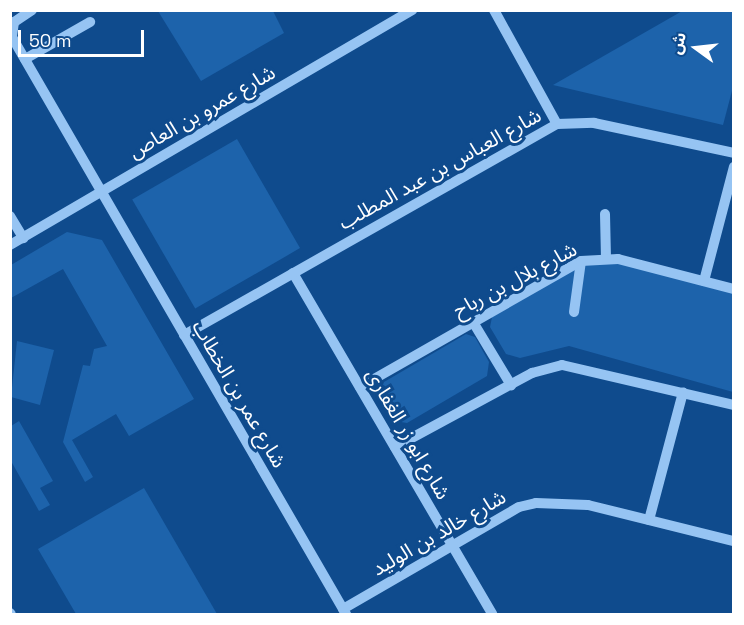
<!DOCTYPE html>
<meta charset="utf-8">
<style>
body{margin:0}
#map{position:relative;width:744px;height:625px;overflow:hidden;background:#0f4b8d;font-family:"Space Grotesk","Noto Sans Arabic",sans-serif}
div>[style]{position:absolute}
.green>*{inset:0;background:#1d63ab;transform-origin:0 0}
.minor>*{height:10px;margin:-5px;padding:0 5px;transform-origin:5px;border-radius:5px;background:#96c4f3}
span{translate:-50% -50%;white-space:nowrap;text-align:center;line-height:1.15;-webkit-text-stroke:6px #0f4b8d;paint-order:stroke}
.street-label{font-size:20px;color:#fff}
.frame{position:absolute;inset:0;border:12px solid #fff;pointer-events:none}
.north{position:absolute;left:666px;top:18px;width:60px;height:60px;-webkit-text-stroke:4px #0f4b8d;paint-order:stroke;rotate:285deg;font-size:16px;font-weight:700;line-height:24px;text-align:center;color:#fff}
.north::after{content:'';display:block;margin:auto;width:21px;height:27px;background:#fff;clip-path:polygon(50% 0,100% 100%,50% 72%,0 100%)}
.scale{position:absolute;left:18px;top:30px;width:126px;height:27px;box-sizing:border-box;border:3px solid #fff;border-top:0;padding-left:8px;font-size:18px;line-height:21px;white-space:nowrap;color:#fff;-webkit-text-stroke:4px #0f4b8d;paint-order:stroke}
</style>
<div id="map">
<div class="green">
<div style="clip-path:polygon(684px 10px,733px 11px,733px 87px,723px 125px,553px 85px)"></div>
<div style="clip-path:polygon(158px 11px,273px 11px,284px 33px,201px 81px)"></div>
<div style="left:237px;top:139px;width:126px;height:121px;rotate:60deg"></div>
<div style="clip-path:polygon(67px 232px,102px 240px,194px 399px,129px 436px,116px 414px,72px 440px,93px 477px,85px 482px,63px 442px,83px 365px,90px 366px,94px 349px,107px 346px,63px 269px,11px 298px,11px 265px)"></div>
<div style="clip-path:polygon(595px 257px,733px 289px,733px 392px,569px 346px,520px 358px,506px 354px,490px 327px,492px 317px)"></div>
<div style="clip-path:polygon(466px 334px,475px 337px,489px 362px,487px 376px,407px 423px,395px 421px,379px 395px,384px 382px)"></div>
<div style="clip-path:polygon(17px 341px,54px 350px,40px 405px,11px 397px)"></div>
<div style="clip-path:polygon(19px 421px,53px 481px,40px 488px,50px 505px,39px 511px,11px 461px,11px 426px)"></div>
<div style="clip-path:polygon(144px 488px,217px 614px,76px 614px,38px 549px)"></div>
</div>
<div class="minor">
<div style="left:32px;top:10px;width:22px;rotate:146deg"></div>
<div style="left:14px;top:22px;width:15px;rotate:98deg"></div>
<div style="left:12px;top:37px;width:667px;rotate:59.94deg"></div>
<div style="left:494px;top:10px;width:130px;rotate:61.1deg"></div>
<div style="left:25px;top:59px;width:75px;rotate:-29.6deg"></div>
<div style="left:605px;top:214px;width:43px;rotate:88.7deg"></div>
<div style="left:10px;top:216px;width:26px;rotate:59deg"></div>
<div style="left:10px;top:245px;width:466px;rotate:-30.3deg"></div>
<div style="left:293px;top:273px;width:395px;rotate:59.7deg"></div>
<div style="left:704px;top:281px;width:118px;rotate:-75.3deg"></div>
<div style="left:574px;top:312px;width:51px;rotate:-82.2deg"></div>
<div style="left:473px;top:322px;width:74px;rotate:58.9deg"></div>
<div style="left:184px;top:335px;width:429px;rotate:-29.5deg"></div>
<div style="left:557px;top:124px;width:37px;rotate:-2deg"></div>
<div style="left:594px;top:123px;width:143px;rotate:12.1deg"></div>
<div style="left:360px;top:387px;width:254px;rotate:-29.7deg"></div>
<div style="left:581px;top:261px;width:37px;rotate:-3deg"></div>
<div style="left:618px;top:259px;width:120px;rotate:14.5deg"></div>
<div style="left:395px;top:447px;width:156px;rotate:-28.4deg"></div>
<div style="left:532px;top:373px;width:31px;rotate:-15deg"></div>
<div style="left:562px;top:365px;width:177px;rotate:13.1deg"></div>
<div style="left:649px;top:520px;width:132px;rotate:-75.1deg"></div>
<div style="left:343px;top:609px;width:203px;rotate:-30.1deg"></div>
<div style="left:519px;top:507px;width:17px;rotate:-13deg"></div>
<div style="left:536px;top:503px;width:52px;rotate:2.2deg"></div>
<div style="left:588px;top:505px;width:150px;rotate:13.9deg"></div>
<div style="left:10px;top:613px;width:1px;rotate:45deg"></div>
</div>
<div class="street-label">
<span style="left:202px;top:112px;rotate:-30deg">شارع عمرو بن العاص</span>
<span style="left:440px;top:169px;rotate:-29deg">شارع العباس بن عبد المطلب</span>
<span style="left:515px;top:280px;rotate:-28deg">شارع بلال بن رباح</span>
<span style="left:239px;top:394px;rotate:60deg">شارع عمر بن الخطاب</span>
<span style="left:408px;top:434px;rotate:60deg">شارع ابو زر الغفارى</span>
<span style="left:439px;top:533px;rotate:-30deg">شارع خالد بن الوليد</span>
</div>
<div class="frame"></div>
<div class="north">ش</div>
<div class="scale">50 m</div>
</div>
